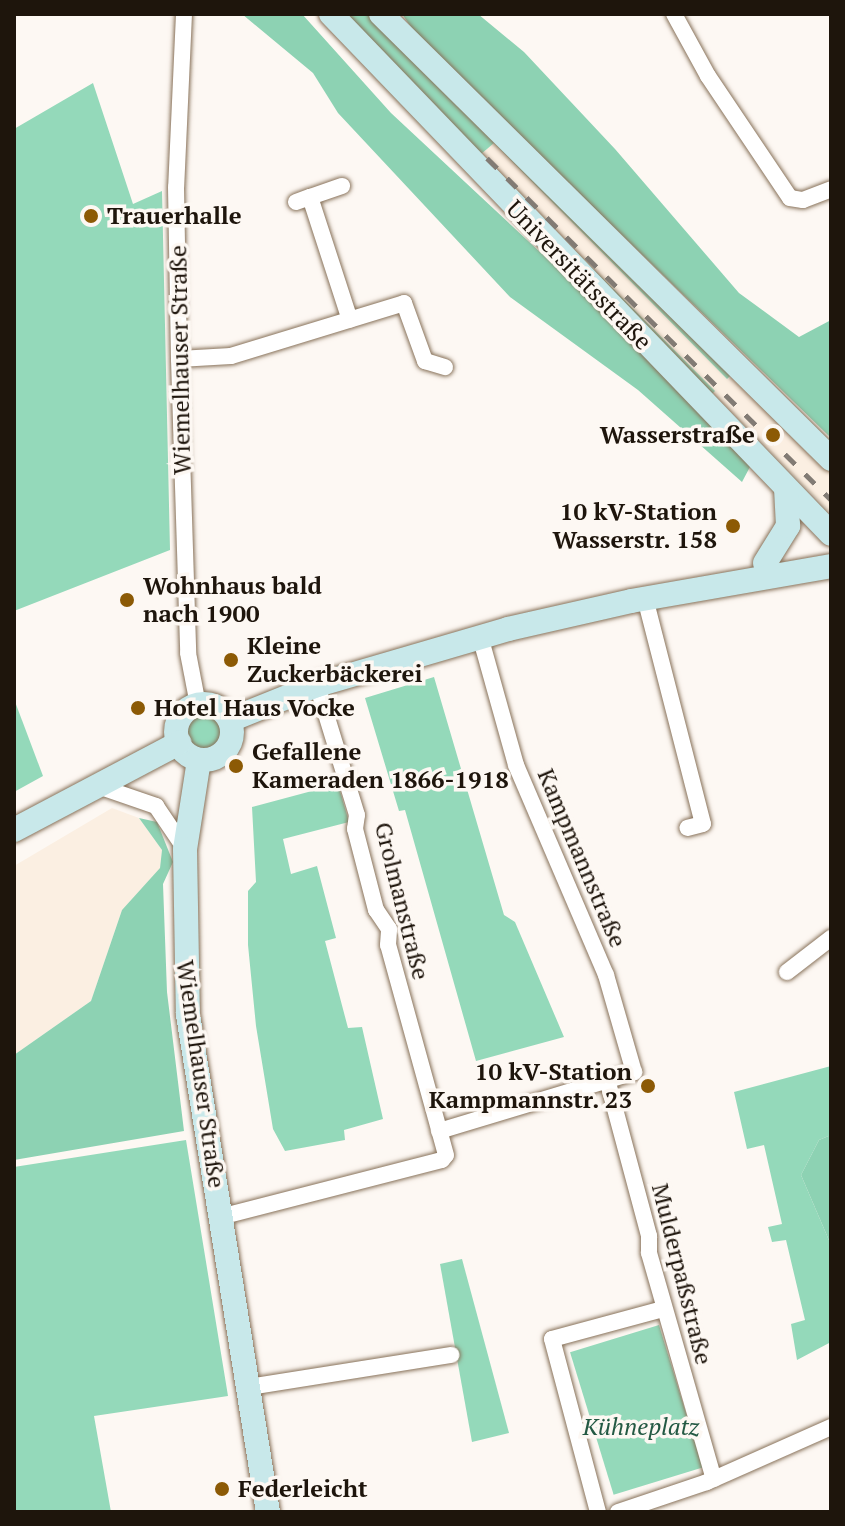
<!DOCTYPE html>
<meta charset="utf-8">
<style>
body{margin:0}
#map{position:relative;width:845px;height:1526px;overflow:hidden;background:#fdf8f3;font-family:"PT Serif",serif}
div>[style]{position:absolute}
.built>*{inset:0;background:#fbefe2}
.green>*{inset:0;background:#94d9ba;transform-origin:0 0}
.round{border-radius:50%}
.forest>*{inset:0;background:#8dd2b3}
.roads{filter:drop-shadow(0 0 2px #88725a) drop-shadow(0 0 2px #88725a)}
.street>*{height:16px;margin:-8px;padding:0 8px;transform-origin:8px;border-radius:8px;background:#fff}
.secondary>*{height:24px;margin:-12px;padding:0 12px;transform-origin:12px;border-radius:12px;background:#c8e8ea}
.secondary>.ring{margin:-12px;padding:0;box-sizing:content-box;background:none;border:24px solid #c8e8ea;border-radius:50%}
.rail>*{height:5px;margin-top:-2.5px;transform-origin:0;background:repeating-linear-gradient(90deg,#827b74 0 14px,transparent 0 28px)}
.dots>*{width:22px;height:22px;translate:-50% -50%;box-sizing:border-box;border:4px solid #fdf8f3;border-radius:50%}
span{translate:-50% -50%;white-space:nowrap;text-align:center;line-height:1.15;-webkit-text-stroke:7px #fdf8f3;paint-order:stroke}
.poi-label{font-size:24px;color:#1e150c;font-weight:700}
.left{translate:0 -50%;text-align:left}
.right{translate:-100% -50%;text-align:right}
.street-label{font-size:24px;color:#1e150c}
.park-label{font-size:24px;color:#235943;font-style:italic}
.frame{position:absolute;inset:0;border:16px solid #1e150c;pointer-events:none}
</style>
<div id="map">
<div class="built">
<div style="clip-path:polygon(494px 142px,727px 379px,735px 377px,831px 473px,831px 513px,480px 156px)"></div>
<div style="clip-path:polygon(112px 808px,139px 818px,162px 850px,160px 869px,122px 910px,91px 1001px,14px 1055px,14px 866px)"></div>
</div>
<div class="green">
<div style="clip-path:polygon(342px 14px,370px 14px,732px 374px,727px 379px,494px 143px,480px 155px,715px 391px,712px 394px)"></div>
<div style="clip-path:polygon(93px 83px,133px 204px,162px 191px,170px 550px,14px 611px,14px 129px)"></div>
<div style="clip-path:polygon(434px 677px,504px 915px,515px 922px,564px 1037px,476px 1061px,405px 810px,399px 811px,365px 698px)"></div>
<div style="clip-path:polygon(14px 699px,43px 776px,14px 792px)"></div>
<div class="round" style="left:188px;top:715px;width:34px;height:34px"></div>
<div style="clip-path:polygon(338px 784px,349px 822px,283px 839px,291px 874px,317px 866px,336px 938px,325px 941px,348px 1028px,362px 1027px,383px 1119px,344px 1130px,345px 1140px,285px 1151px,273px 1129px,256px 1026px,248px 945px,248px 891px,256px 882px,252px 807px)"></div>
<div style="clip-path:polygon(831px 1066px,831px 1135px,819px 1140px,801px 1175px,831px 1245px,831px 1342px,797px 1360px,791px 1324px,805px 1320px,786px 1240px,772px 1242px,768px 1227px,782px 1224px,764px 1145px,747px 1149px,734px 1092px)"></div>
<div style="clip-path:polygon(186px 1140px,228px 1396px,94px 1416px,111px 1512px,14px 1512px,14px 1167px)"></div>
<div style="clip-path:polygon(462px 1259px,509px 1433px,472px 1442px,440px 1264px)"></div>
<div style="left:659px;top:1325px;width:149px;height:93px;rotate:73deg"></div>
</div>
<div class="forest">
<div style="clip-path:polygon(242px 14px,302px 14px,391px 113px,615px 322px,751px 465px,742px 482px,638px 390px,510px 297px,338px 113px,313px 73px)"></div>
<div style="clip-path:polygon(402px 14px,478px 14px,524px 52px,615px 149px,739px 293px,799px 337px,831px 320px,831px 438px,418px 37px)"></div>
<div style="clip-path:polygon(139px 818px,157px 822px,173px 862px,163px 884px,167px 992px,184px 1131px,14px 1160px,14px 1055px,91px 1001px,122px 910px,160px 868px,162px 850px)"></div>
<div style="clip-path:polygon(831px 1135px,831px 1245px,801px 1175px,819px 1140px)"></div>
</div>
<div class="roads">
<div class="street">
<div style="left:184px;top:14px;width:173px;rotate:92.6deg"></div>
<div style="left:176px;top:187px;width:172px;rotate:89deg"></div>
<div style="left:179px;top:359px;width:294px;rotate:88.2deg"></div>
<div style="left:188px;top:653px;width:53px;rotate:79.1deg"></div>
<div style="left:674px;top:14px;width:71px;rotate:61.3deg"></div>
<div style="left:708px;top:76px;width:147px;rotate:56.1deg"></div>
<div style="left:790px;top:198px;width:13px;rotate:9deg"></div>
<div style="left:803px;top:200px;width:30px;rotate:-21deg"></div>
<div style="left:310px;top:197px;width:34px;rotate:-19deg"></div>
<div style="left:296px;top:202px;width:15px;rotate:-20deg"></div>
<div style="left:310px;top:197px;width:129px;rotate:72deg"></div>
<div style="left:179px;top:359px;width:52px;rotate:-3.3deg"></div>
<div style="left:231px;top:356px;width:181px;rotate:-17deg"></div>
<div style="left:404px;top:303px;width:62px;rotate:70.1deg"></div>
<div style="left:425px;top:361px;width:21px;rotate:17deg"></div>
<div style="left:645px;top:598px;width:233px;rotate:75.6deg"></div>
<div style="left:703px;top:824px;width:16px;rotate:166deg"></div>
<div style="left:95px;top:785px;width:65px;rotate:19deg"></div>
<div style="left:156px;top:806px;width:52px;rotate:56deg"></div>
<div style="left:787px;top:972px;width:56px;rotate:-37.7deg"></div>
<div style="left:607px;top:1079px;width:163px;rotate:75deg"></div>
<div style="left:649px;top:1236px;width:17px;rotate:90deg"></div>
<div style="left:649px;top:1253px;width:235px;rotate:74deg"></div>
<div style="left:439px;top:1131px;width:204px;rotate:-16.8deg"></div>
<div style="left:634px;top:1072px;width:101px;rotate:-106.1deg"></div>
<div style="left:606px;top:975px;width:228px;rotate:-113.2deg"></div>
<div style="left:516px;top:765px;width:134px;rotate:-105.6deg"></div>
<div style="left:220px;top:1217px;width:229px;rotate:-14.4deg"></div>
<div style="left:442px;top:1160px;width:6px;rotate:-51deg"></div>
<div style="left:446px;top:1155px;width:218px;rotate:-105.4deg"></div>
<div style="left:388px;top:945px;width:16px;rotate:-86deg"></div>
<div style="left:389px;top:929px;width:23px;rotate:-124deg"></div>
<div style="left:376px;top:910px;width:84px;rotate:-104.5deg"></div>
<div style="left:355px;top:829px;width:14px;rotate:-82deg"></div>
<div style="left:357px;top:815px;width:136px;rotate:-107.1deg"></div>
<div style="left:249px;top:1387px;width:205px;rotate:-9deg"></div>
<div style="left:598px;top:1512px;width:179px;rotate:-104.9deg"></div>
<div style="left:552px;top:1339px;width:115px;rotate:-15.1deg"></div>
<div style="left:618px;top:1512px;width:94px;rotate:-18.6deg"></div>
<div style="left:707px;top:1482px;width:136px;rotate:-23.9deg"></div>
</div>
<div class="secondary">
<div style="left:331px;top:14px;width:721px;rotate:46.12deg"></div>
<div style="left:381px;top:14px;width:633px;rotate:44.68deg"></div>
<div style="left:765px;top:563px;width:44px;rotate:-58.1deg"></div>
<div style="left:788px;top:526px;width:36px;rotate:-93deg"></div>
<div class="ring" style="left:176px;top:704px;width:32px;height:32px"></div>
<div style="left:230px;top:720px;width:94px;rotate:-21.9deg"></div>
<div style="left:317px;top:685px;width:199px;rotate:-16.3deg"></div>
<div style="left:508px;top:629px;width:126px;rotate:-12.8deg"></div>
<div style="left:631px;top:601px;width:203px;rotate:-9.9deg"></div>
<div style="left:199px;top:760px;width:90px;rotate:98.9deg"></div>
<div style="left:185px;top:849px;width:166px;rotate:89deg"></div>
<div style="left:188px;top:1015px;width:503px;rotate:80.86deg"></div>
<div style="left:14px;top:830px;width:187px;rotate:-27.8deg"></div>
</div>
</div>
<div class="rail">
<div style="left:487px;top:158px;width:485px;rotate:44.8deg"></div>
</div>
<div class="dots">
<div style="left:91px;top:216px;background:#8c5a05"></div>
<div style="left:773px;top:435px;background:#8c5a05"></div>
<div style="left:733px;top:526px;background:#8c5a05"></div>
<div style="left:127px;top:600px;background:#8c5a05"></div>
<div style="left:231px;top:660px;background:#8c5a05"></div>
<div style="left:138px;top:708px;background:#8c5a05"></div>
<div style="left:236px;top:766px;background:#8c5a05"></div>
<div style="left:648px;top:1086px;background:#8c5a05"></div>
<div style="left:222px;top:1489px;background:#8c5a05"></div>
</div>
<div class="poi-label">
<span class="left" style="left:107px;top:216px">Trauerhalle</span>
<span class="right" style="left:755px;top:435px">Wasserstraße</span>
<span class="right" style="left:717px;top:526px">10 kV-Station<br>Wasserstr. 158</span>
<span class="left" style="left:143px;top:600px">Wohnhaus bald<br>nach 1900</span>
<span class="left" style="left:247px;top:660px">Kleine<br>Zuckerbäckerei</span>
<span class="left" style="left:154px;top:708px">Hotel Haus Vocke</span>
<span class="left" style="left:252px;top:766px">Gefallene<br>Kameraden 1866-1918</span>
<span class="right" style="left:632px;top:1086px">10 kV-Station<br>Kampmannstr. 23</span>
<span class="left" style="left:238px;top:1489px">Federleicht</span>
</div>
<div class="street-label">
<span style="left:579px;top:275px;rotate:46deg">Universitätsstraße</span>
<span style="left:180px;top:360px;rotate:-91deg">Wiemelhauser Straße</span>
<span style="left:582px;top:858px;rotate:67deg">Kampmannstraße</span>
<span style="left:402px;top:901px;rotate:76deg">Grolmanstraße</span>
<span style="left:201px;top:1074px;rotate:82deg">Wiemelhauser Straße</span>
<span style="left:682px;top:1274px;rotate:76deg">Mulderpaßstraße</span>
</div>
<div class="park-label">
<span style="left:641px;top:1427px">Kühneplatz</span>
</div>
<div class="frame"></div>
</div>
